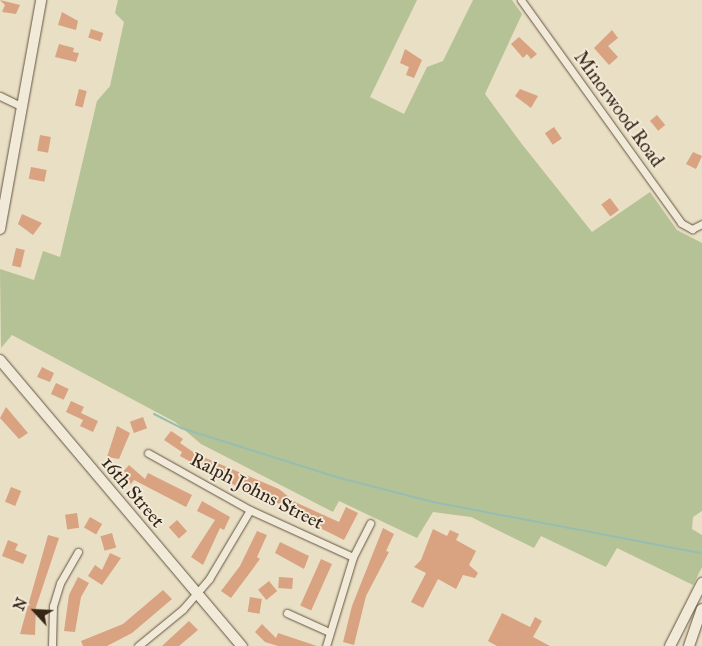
<!DOCTYPE html>
<style>
body{margin:0}
#map{position:relative;width:702px;height:646px;overflow:hidden;background:#e9dfc4;font-family:"IM FELL Great Primer",serif}
div>[style]{position:absolute}
.green>*{inset:0;background:#b5c295}
.stream>*{height:2px;margin:-1px;padding:0 1px;transform-origin:1px;border-radius:1px;background:#97bdb1}
.building>*{inset:0;background:#d9a280;transform-origin:0 0}
.roads{filter:drop-shadow(0 0 1px #635442) drop-shadow(0 0 1px #635442)}
.street>*{height:7px;margin:-3.5px;padding:0 3.5px;transform-origin:3.5px;border-radius:3.5px;background:#f1ead9}
.secondary>*{height:10px;margin:-5px;padding:0 5px;transform-origin:5px;border-radius:5px;background:#f1ead9}
span{translate:-50% -50%;white-space:nowrap;text-align:center;line-height:1.15;-webkit-text-stroke:4px #f1ead9;paint-order:stroke}
.street-label{font-size:19px;color:#362516}
.north{position:absolute;left:10px;top:586px;width:50px;height:50px;-webkit-text-stroke:4px #f1ead9;paint-order:stroke;rotate:295deg;font-size:14px;font-weight:700;line-height:20px;text-align:center;color:#362516}
.north::after{content:'';display:block;margin:auto;width:18px;height:22px;background:#362516;clip-path:polygon(50% 0,100% 100%,50% 72%,0 100%)}
</style>
<div id="map">
<div class="green">
<div style="clip-path:polygon(118px 0,417px 0,370px 97px,404px 114px,427px 67px,443px 61px,473px 0,512px 0,522px 14px,485px 94px,521px 143px,592px 232px,650px 192px,677px 230px,702px 243px,702px 511px,693px 517px,692px 529px,702px 535px,702px 567px,693px 585px,617px 548px,606px 567px,541px 536px,534px 548px,471px 517px,433px 512px,417px 538px,339px 501px,333px 512px,201px 444px,175px 422px,12px 335px,1px 348px,0 269px,34px 280px,43px 251px,60px 257px,97px 101px,110px 86px,124px 22px,115px 13px)"></div>
</div>
<div class="stream">
<div style="left:154px;top:414px;width:30px;rotate:27deg"></div>
<div style="left:181px;top:428px;width:167px;rotate:17.5deg"></div>
<div style="left:340px;top:478px;width:96px;rotate:14.5deg"></div>
<div style="left:433px;top:502px;width:272px;rotate:10.8deg"></div>
</div>
<div class="building">
<div style="clip-path:polygon(0 0,20px 5px,16px 14px,2px 12px,5px 5px)"></div>
<div style="clip-path:polygon(62px 12px,78px 21px,76px 30px,58px 25px)"></div>
<div style="left:91px;top:29px;width:13px;height:9px;rotate:18deg"></div>
<div style="clip-path:polygon(612px 30px,618px 38px,608px 46px,618px 57px,609px 65px,594px 48px)"></div>
<div style="clip-path:polygon(519px 37px,537px 54px,531px 59px,527px 54px,523px 58px,511px 44px)"></div>
<div style="clip-path:polygon(59px 44px,74px 48px,73px 52px,79px 53px,76px 62px,55px 57px)"></div>
<div style="clip-path:polygon(405px 49px,422px 60px,414px 78px,406px 75px,409px 67px,400px 63px)"></div>
<div style="left:79px;top:89px;width:8px;height:17px;rotate:14deg"></div>
<div style="clip-path:polygon(520px 89px,538px 96px,531px 108px,515px 96px)"></div>
<div style="left:657px;top:115px;width:13px;height:9px;rotate:51deg"></div>
<div style="left:554px;top:127px;width:14px;height:11px;rotate:56deg"></div>
<div style="left:40px;top:135px;width:11px;height:16px;rotate:10deg"></div>
<div style="clip-path:polygon(693px 152px,702px 156px,696px 169px,686px 164px)"></div>
<div style="left:31px;top:167px;width:16px;height:12px;rotate:11deg"></div>
<div style="left:610px;top:198px;width:15px;height:11px;rotate:53deg"></div>
<div style="clip-path:polygon(22px 214px,42px 223px,33px 235px,18px 224px)"></div>
<div style="left:16px;top:248px;width:9px;height:18px;rotate:13deg"></div>
<div style="clip-path:polygon(42px 367px,54px 373px,50px 382px,37px 377px)"></div>
<div style="left:56px;top:383px;width:14px;height:12px;rotate:25deg"></div>
<div style="clip-path:polygon(71px 401px,84px 407px,81px 413px,98px 421px,93px 432px,80px 426px,83px 420px,66px 412px)"></div>
<div style="clip-path:polygon(6px 407px,28px 433px,19px 439px,0 418px)"></div>
<div style="left:143px;top:417px;width:12px;height:14px;rotate:70deg"></div>
<div style="clip-path:polygon(117px 426px,130px 433px,119px 459px,107px 457px)"></div>
<div style="clip-path:polygon(171px 431px,183px 439px,180px 443px,196px 454px,279px 489px,295px 502px,339px 522px,346px 507px,358px 513px,344px 540px,292px 514px,294px 510px,227px 482px,180px 456px,182px 452px,164px 440px)"></div>
<div style="clip-path:polygon(129px 465px,145px 479px,148px 473px,192px 495px,186px 507px,134px 480px,131px 484px,121px 474px)"></div>
<div style="left:11px;top:487px;width:11px;height:16px;rotate:22deg"></div>
<div style="clip-path:polygon(202px 501px,230px 517px,224px 530px,220px 528px,203px 565px,191px 557px,215px 520px,197px 511px)"></div>
<div style="left:77px;top:513px;width:15px;height:12px;rotate:82deg"></div>
<div style="left:90px;top:517px;width:14px;height:12px;rotate:30deg"></div>
<div style="left:177px;top:520px;width:15px;height:11px;rotate:48deg"></div>
<div style="clip-path:polygon(383px 528px,394px 534px,386px 551px,389px 552px,366px 596px,354px 645px,343px 642px,352px 606px)"></div>
<div style="clip-path:polygon(433px 529px,447px 536px,450px 530px,459px 534px,456px 540px,476px 551px,469px 565px,478px 573px,475px 578px,463px 575px,456px 589px,438px 579px,423px 608px,411px 602px,426px 573px,414px 567px,421px 560px)"></div>
<div style="clip-path:polygon(257px 531px,267px 535px,257px 557px,260px 559px,231px 598px,221px 591px,240px 566px)"></div>
<div style="left:112px;top:533px;width:15px;height:12px;rotate:74deg"></div>
<div style="clip-path:polygon(48px 535px,59px 538px,36px 607px,35px 635px,20px 634px)"></div>
<div style="clip-path:polygon(8px 540px,18px 544px,15px 550px,27px 555px,23px 564px,2px 556px)"></div>
<div style="clip-path:polygon(280px 542px,309px 556px,304px 569px,275px 553px)"></div>
<div style="clip-path:polygon(110px 553px,121px 558px,102px 585px,88px 576px,95px 565px,102px 570px)"></div>
<div style="left:321px;top:559px;width:12px;height:51px;rotate:24deg"></div>
<div style="clip-path:polygon(78px 577px,89px 583px,81px 597px,75px 632px,64px 631px,69px 595px)"></div>
<div style="left:279px;top:577px;width:14px;height:11px;rotate:4deg"></div>
<div style="left:269px;top:581px;width:13px;height:14px;rotate:51deg"></div>
<div style="clip-path:polygon(163px 590px,172px 599px,132px 633px,107px 646px,83px 646px,81px 641px,123px 624px)"></div>
<div style="left:250px;top:597px;width:12px;height:15px;rotate:9deg"></div>
<div style="clip-path:polygon(502px 613px,530px 627px,535px 617px,542px 621px,533px 637px,550px 646px,497px 646px,488px 641px)"></div>
<div style="clip-path:polygon(189px 621px,198px 630px,179px 646px,162px 646px)"></div>
<div style="clip-path:polygon(262px 624px,276px 638px,278px 633px,317px 646px,278px 646px,265px 642px,255px 632px)"></div>
</div>
<div class="roads">
<div class="street">
<div style="left:521px;top:0;width:274px;rotate:54.3deg"></div>
<div style="left:681px;top:223px;width:13px;rotate:29deg"></div>
<div style="left:692px;top:229px;width:11px;rotate:-27deg"></div>
<div style="left:0;top:96px;width:25px;rotate:26deg"></div>
<div style="left:148px;top:453px;width:117px;rotate:29.2deg"></div>
<div style="left:250px;top:510px;width:113px;rotate:24.5deg"></div>
<div style="left:287px;top:613px;width:46px;rotate:24.3deg"></div>
<div style="left:52px;top:646px;width:40px;rotate:-88.6deg"></div>
<div style="left:53px;top:606px;width:24px;rotate:-73deg"></div>
<div style="left:60px;top:583px;width:36px;rotate:-60deg"></div>
<div style="left:138px;top:646px;width:58px;rotate:-39.4deg"></div>
<div style="left:183px;top:609px;width:40px;rotate:-49deg"></div>
<div style="left:209px;top:579px;width:80px;rotate:-59.3deg"></div>
<div style="left:326px;top:646px;width:93px;rotate:-73.1deg"></div>
<div style="left:353px;top:557px;width:38px;rotate:-63deg"></div>
</div>
<div class="secondary">
<div style="left:0;top:229px;width:233px;rotate:-79.8deg"></div>
<div style="left:0;top:360px;width:375px;rotate:49.8deg"></div>
<div style="left:670px;top:646px;width:71px;rotate:-63.1deg"></div>
<div style="left:689px;top:646px;width:39px;rotate:-71deg"></div>
</div>
</div>
<div class="street-label">
<span style="left:619px;top:109px;rotate:54deg">Minorwood Road</span>
<span style="left:257px;top:491px;rotate:27deg">Ralph Johns Street</span>
<span style="left:133px;top:492px;rotate:50deg">16th Street</span>
</div>
<div class="north">N</div>
</div>
